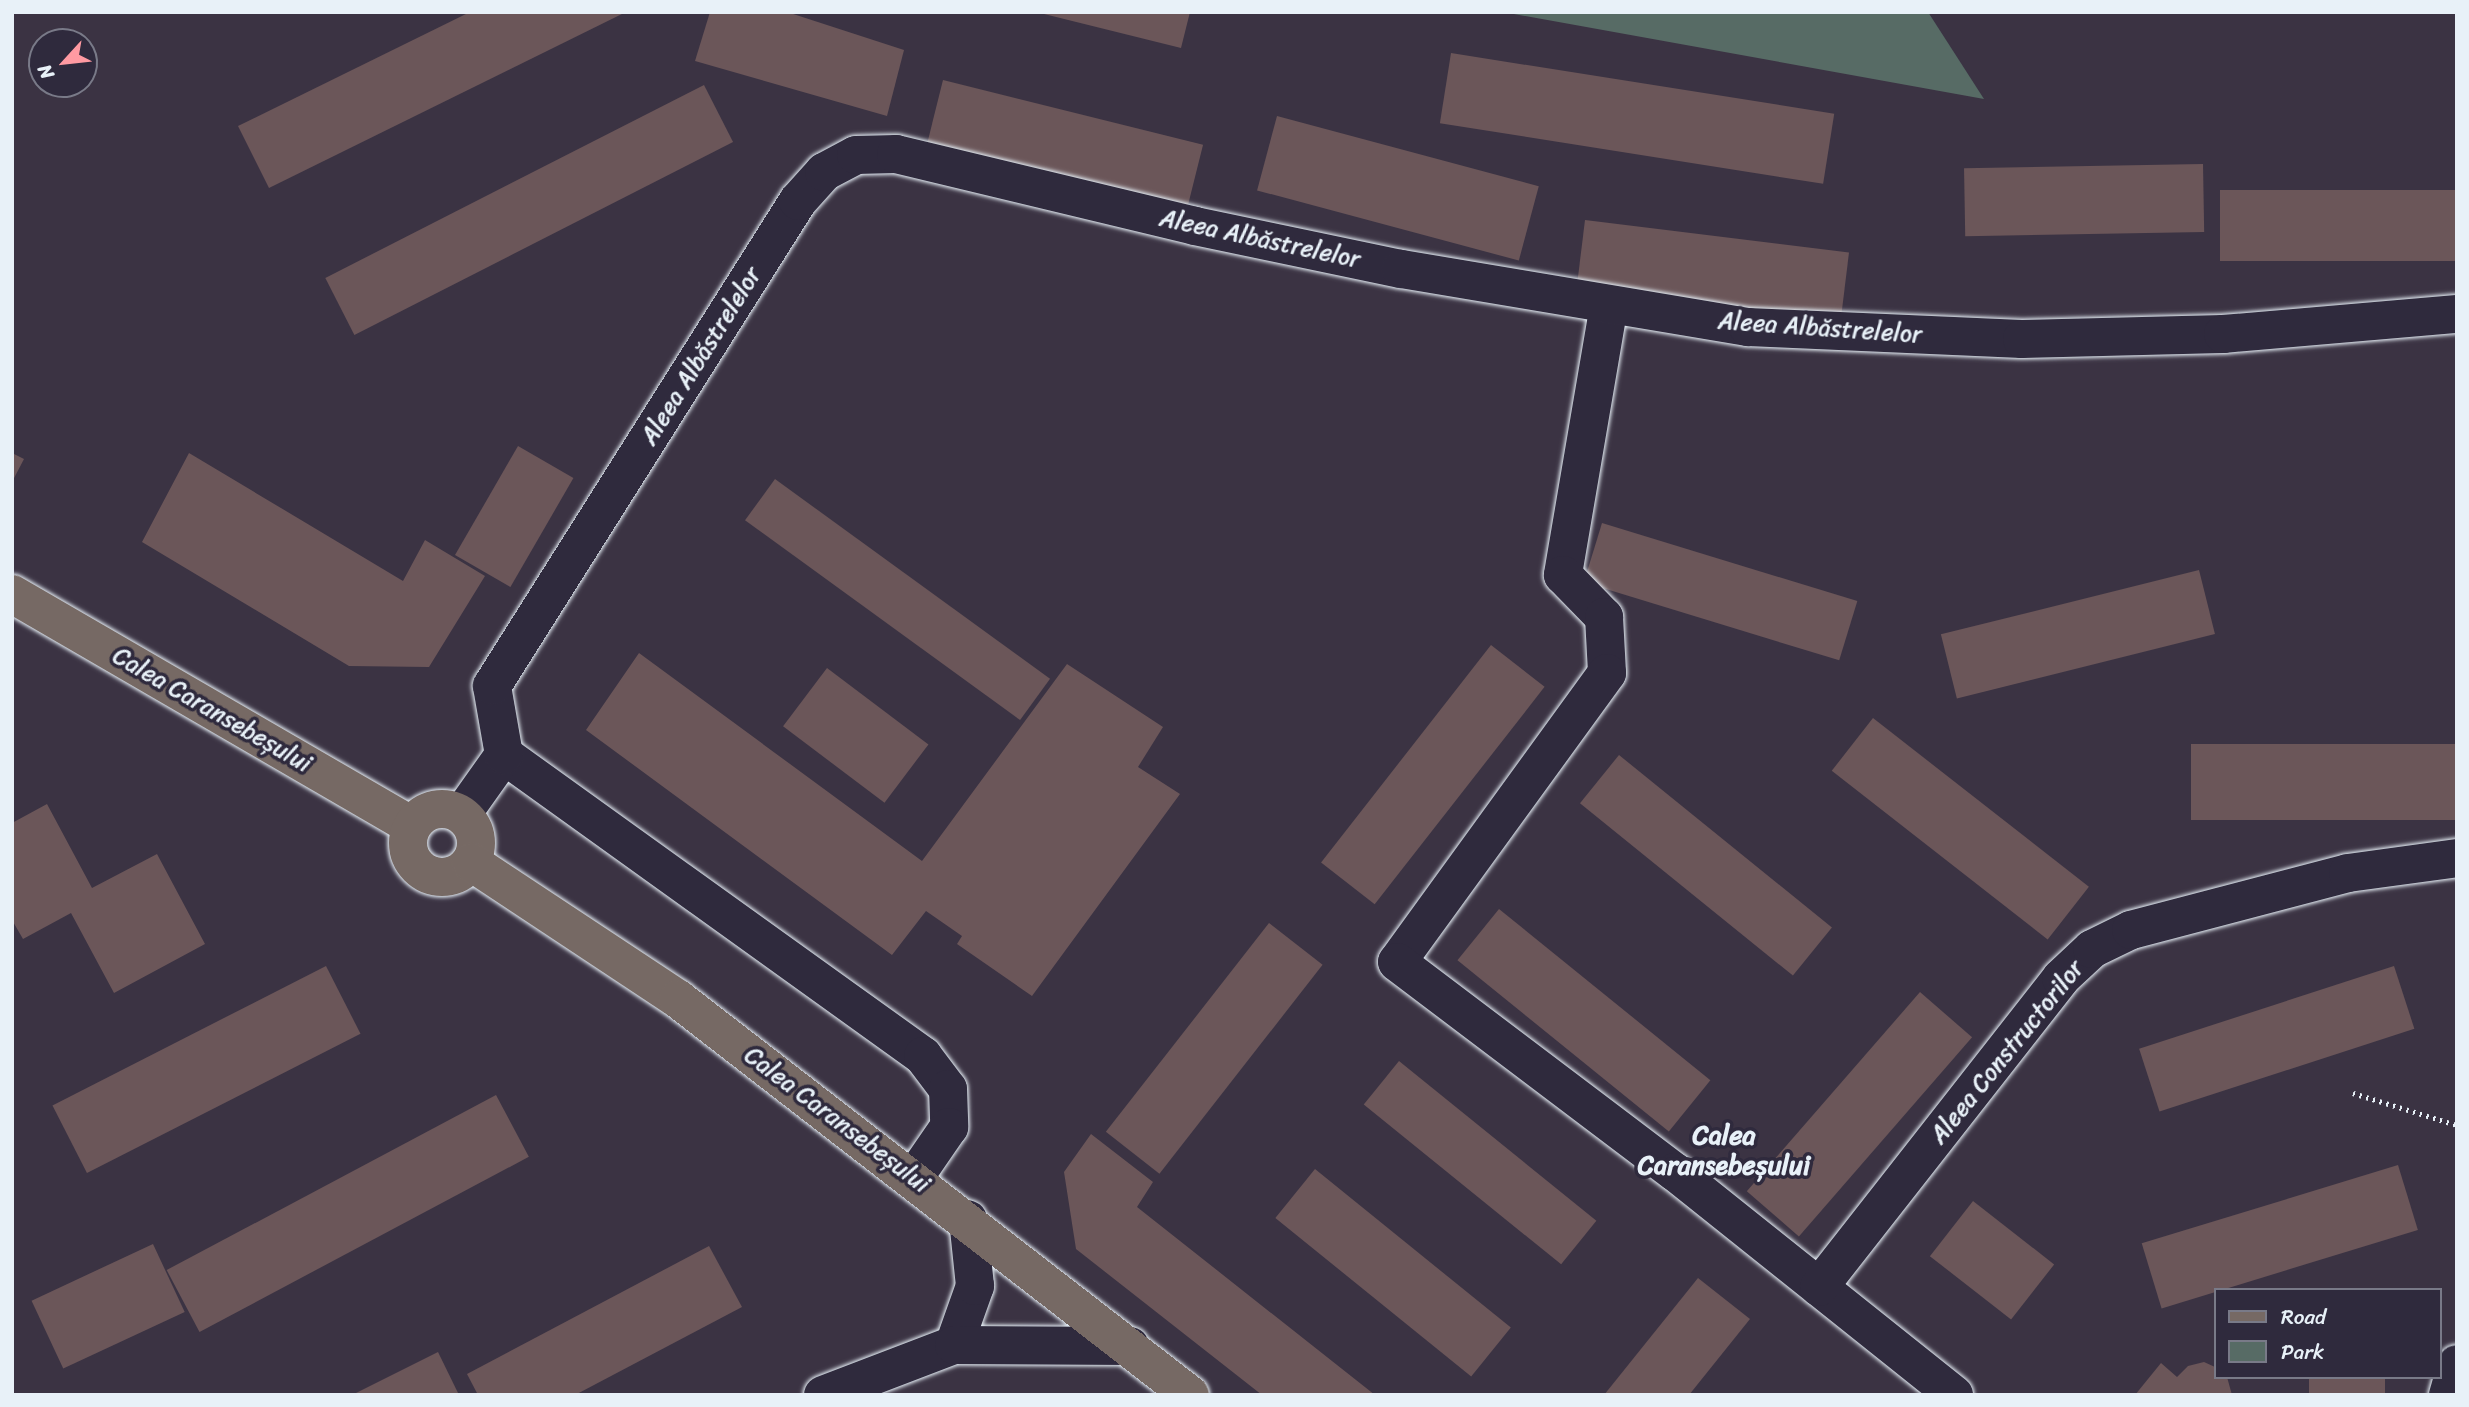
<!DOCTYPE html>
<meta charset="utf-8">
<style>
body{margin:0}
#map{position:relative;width:2469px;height:1407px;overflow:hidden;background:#3b3343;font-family:Sriracha,sans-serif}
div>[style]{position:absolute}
.green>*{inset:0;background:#576b65}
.building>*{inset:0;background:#6b5659;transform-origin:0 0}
.path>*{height:4.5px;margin-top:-2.25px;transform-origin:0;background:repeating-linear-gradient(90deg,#e8f1f8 0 2px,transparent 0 7px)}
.roads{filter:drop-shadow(0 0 2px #e8f1f8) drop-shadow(0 0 2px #e8f1f8)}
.minor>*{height:38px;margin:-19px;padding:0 19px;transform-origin:19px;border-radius:19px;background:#2f2a3d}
.major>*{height:38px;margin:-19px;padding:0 19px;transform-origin:19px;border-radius:19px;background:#766964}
.major>.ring{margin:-19px;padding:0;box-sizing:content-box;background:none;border:38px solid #766964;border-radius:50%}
span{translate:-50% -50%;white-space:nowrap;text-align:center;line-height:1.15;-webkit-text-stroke:7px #2f2a3d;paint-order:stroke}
.street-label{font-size:24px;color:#e8f1f8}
.neighbourhood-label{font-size:26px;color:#e8f1f8;font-weight:700}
.frame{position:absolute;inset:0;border:14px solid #e8f1f8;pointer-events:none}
.legend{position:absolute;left:2214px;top:1288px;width:228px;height:91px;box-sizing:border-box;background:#2f2a3d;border:2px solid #797a88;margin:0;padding:9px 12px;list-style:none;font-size:21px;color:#e8f1f8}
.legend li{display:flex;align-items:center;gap:14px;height:35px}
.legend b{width:35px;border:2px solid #797a88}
.north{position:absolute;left:28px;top:28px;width:70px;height:70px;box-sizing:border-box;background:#2f2a3d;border:2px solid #797a88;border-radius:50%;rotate:243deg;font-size:19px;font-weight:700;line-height:28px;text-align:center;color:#e8f1f8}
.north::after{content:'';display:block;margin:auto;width:24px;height:32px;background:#ff9aa2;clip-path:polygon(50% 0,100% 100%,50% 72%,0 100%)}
</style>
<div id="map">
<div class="green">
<div style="clip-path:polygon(1503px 12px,1928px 12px,1984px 99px)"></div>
</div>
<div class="building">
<div style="clip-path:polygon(470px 12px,626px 12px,269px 188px,238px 126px)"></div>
<div style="clip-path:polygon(710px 12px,787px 12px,904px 50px,887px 116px,695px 61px)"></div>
<div style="clip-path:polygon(1036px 12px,1190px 12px,1181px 48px)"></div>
<div style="left:1451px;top:53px;width:388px;height:71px;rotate:9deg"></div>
<div style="left:943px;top:80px;width:268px;height:68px;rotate:14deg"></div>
<div style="left:704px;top:85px;width:64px;height:425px;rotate:63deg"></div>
<div style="left:1277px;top:116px;width:271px;height:77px;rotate:15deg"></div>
<div style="left:2203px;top:164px;width:68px;height:239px;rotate:89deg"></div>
<div style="left:2457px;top:190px;width:71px;height:237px;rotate:90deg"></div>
<div style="left:1585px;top:220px;width:266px;height:72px;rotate:7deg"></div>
<div style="left:518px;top:446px;width:64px;height:126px;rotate:30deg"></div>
<div style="clip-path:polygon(12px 453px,24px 459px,12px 482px)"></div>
<div style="clip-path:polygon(189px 453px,403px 581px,425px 540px,485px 576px,429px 667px,349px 666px,142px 542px)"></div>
<div style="left:775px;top:479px;width:340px;height:51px;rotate:36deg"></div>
<div style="left:1602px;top:523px;width:267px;height:62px;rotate:17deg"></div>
<div style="left:2199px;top:570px;width:66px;height:266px;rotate:76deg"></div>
<div style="left:1491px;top:645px;width:68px;height:276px;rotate:38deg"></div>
<div style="clip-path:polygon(639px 653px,922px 861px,1067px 664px,1163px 727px,1138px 767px,1180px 794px,1032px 996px,957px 944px,962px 936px,926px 911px,892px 955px,586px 730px)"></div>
<div style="left:827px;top:668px;width:127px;height:73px;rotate:37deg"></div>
<div style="left:1873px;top:718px;width:274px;height:67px;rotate:38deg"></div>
<div style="left:2457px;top:744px;width:76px;height:266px;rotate:90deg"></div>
<div style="left:1619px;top:755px;width:274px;height:62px;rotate:39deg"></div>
<div style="clip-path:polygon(47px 804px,92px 888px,157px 854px,205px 944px,114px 993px,71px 913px,23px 939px,12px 920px,12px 823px)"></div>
<div style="left:1499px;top:909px;width:272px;height:66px;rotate:39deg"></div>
<div style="left:1269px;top:923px;width:68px;height:265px;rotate:38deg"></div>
<div style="left:326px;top:966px;width:76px;height:307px;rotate:63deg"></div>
<div style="left:2394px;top:966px;width:66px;height:268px;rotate:72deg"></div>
<div style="left:1920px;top:992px;width:69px;height:264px;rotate:41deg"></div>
<div style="left:1399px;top:1061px;width:254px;height:56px;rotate:39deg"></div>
<div style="left:496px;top:1095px;width:70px;height:373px;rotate:62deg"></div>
<div style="clip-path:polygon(1091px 1134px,1153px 1182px,1137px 1207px,1375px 1395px,1262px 1395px,1076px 1249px,1064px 1172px)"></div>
<div style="left:2398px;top:1165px;width:68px;height:268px;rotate:73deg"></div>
<div style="left:1315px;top:1169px;width:252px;height:63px;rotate:39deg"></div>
<div style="left:1973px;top:1201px;width:103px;height:70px;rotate:38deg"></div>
<div style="left:153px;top:1244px;width:75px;height:134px;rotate:65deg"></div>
<div style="clip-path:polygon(709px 1246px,742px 1307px,575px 1395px,478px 1395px,467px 1374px)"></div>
<div style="clip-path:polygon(1698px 1278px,1750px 1319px,1689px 1395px,1604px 1395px)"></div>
<div style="clip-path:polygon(438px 1352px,459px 1395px,352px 1395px)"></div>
<div style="clip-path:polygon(2204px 1362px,2215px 1367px,2215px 1377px,2227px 1377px,2232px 1395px,2135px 1395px,2161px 1363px,2177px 1377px,2188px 1366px)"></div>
<div style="left:2309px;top:1377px;width:76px;height:19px"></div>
</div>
<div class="path">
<div style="left:2353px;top:1093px;width:109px;rotate:17.1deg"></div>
</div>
<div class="roads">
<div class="minor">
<div style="left:1609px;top:305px;width:274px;rotate:99.7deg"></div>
<div style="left:1563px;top:575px;width:59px;rotate:45.7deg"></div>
<div style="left:1604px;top:617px;width:56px;rotate:86.9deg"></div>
<div style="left:1607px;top:673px;width:357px;rotate:126deg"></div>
<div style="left:1397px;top:962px;width:348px;rotate:37.1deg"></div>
<div style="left:1675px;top:1172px;width:357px;rotate:38.6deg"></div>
<div style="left:504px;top:755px;width:516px;rotate:35.69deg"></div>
<div style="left:923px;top:1056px;width:41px;rotate:52.9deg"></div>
<div style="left:948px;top:1089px;width:38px;rotate:88deg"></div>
<div style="left:949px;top:1127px;width:62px;rotate:124.5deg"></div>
<div style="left:462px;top:814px;width:72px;rotate:-54.6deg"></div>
<div style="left:504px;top:755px;width:70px;rotate:-99.9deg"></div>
<div style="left:492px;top:686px;width:573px;rotate:-57.75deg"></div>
<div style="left:798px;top:201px;width:39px;rotate:-48deg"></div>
<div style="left:824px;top:172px;width:36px;rotate:-28deg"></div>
<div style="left:856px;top:155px;width:40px;rotate:-1.4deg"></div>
<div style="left:896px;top:154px;width:308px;rotate:13.5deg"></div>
<div style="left:1195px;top:226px;width:210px;rotate:11.8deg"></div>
<div style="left:1401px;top:269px;width:352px;rotate:9.5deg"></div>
<div style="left:1748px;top:327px;width:274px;rotate:2.5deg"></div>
<div style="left:2022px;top:339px;width:201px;rotate:-1.4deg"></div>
<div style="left:2223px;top:334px;width:235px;rotate:-4.9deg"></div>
<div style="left:1819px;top:1287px;width:392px;rotate:-51.9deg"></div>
<div style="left:2061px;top:978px;width:42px;rotate:-43.1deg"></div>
<div style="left:2092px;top:949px;width:43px;rotate:-26deg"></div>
<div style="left:2131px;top:930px;width:224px;rotate:-14.7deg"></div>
<div style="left:2348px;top:873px;width:110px;rotate:-7.8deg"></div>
<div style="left:954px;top:1345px;width:63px;rotate:-70.4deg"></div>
<div style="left:975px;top:1286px;width:67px;rotate:-96deg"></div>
<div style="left:823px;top:1395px;width:140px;rotate:-20.9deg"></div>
<div style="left:954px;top:1345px;width:176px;rotate:0.3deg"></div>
<div style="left:2448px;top:1395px;width:32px;rotate:-74deg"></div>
</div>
<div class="major">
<div style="left:12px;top:594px;width:462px;rotate:30.1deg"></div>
<div class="ring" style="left:408px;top:809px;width:30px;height:30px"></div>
<div style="left:471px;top:862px;width:248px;rotate:33.5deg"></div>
<div style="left:678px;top:999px;width:647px;rotate:37.72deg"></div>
</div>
</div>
<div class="street-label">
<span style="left:1260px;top:239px;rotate:12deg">Aleea Albăstrelelor</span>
<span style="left:1820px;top:328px;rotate:4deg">Aleea Albăstrelelor</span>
<span style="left:701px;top:356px;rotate:-58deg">Aleea Albăstrelelor</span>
<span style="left:212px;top:710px;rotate:30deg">Calea Caransebeșului</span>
<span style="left:2007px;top:1052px;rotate:-51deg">Aleea Constructorilor</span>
<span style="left:837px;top:1120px;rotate:37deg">Calea Caransebeșului</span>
</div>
<div class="neighbourhood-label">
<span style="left:1724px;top:1151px">Calea<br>Caransebeșului</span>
</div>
<div class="frame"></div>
<ul class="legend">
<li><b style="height:9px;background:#766964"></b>Road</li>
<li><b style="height:19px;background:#576b65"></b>Park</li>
</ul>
<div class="north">N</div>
</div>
